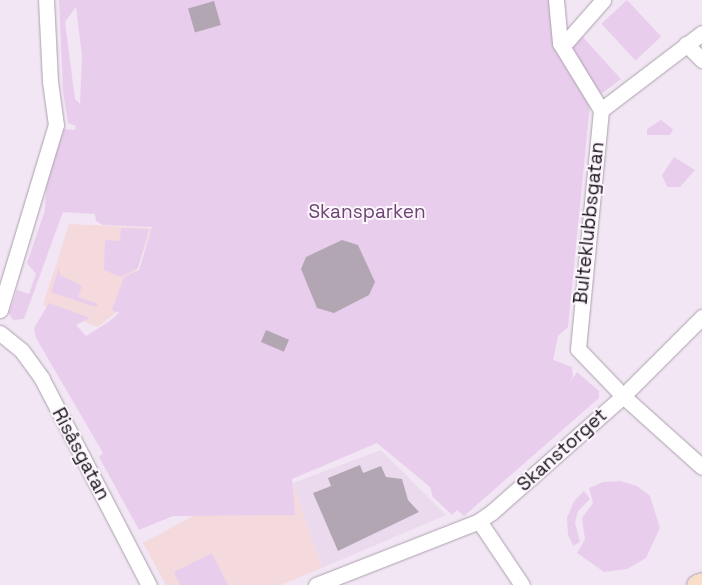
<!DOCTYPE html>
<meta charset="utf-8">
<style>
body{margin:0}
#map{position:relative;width:702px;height:585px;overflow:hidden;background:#f2e6f4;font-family:"Space Grotesk",sans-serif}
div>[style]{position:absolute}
.built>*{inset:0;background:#ebdaee}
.education>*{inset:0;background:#f4d9dd}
.green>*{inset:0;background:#e9cded;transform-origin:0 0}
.building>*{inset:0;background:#b2a6b3;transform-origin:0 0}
.roads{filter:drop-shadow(0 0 1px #aba0ad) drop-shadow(0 0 1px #aba0ad)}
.minor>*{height:15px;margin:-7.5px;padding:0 7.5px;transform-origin:7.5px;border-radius:7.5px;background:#fff}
.secondary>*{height:21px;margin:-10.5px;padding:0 10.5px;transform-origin:10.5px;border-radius:10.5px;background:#f9dec9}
span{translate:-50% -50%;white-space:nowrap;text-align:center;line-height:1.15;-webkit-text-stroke:4px #fdf5fe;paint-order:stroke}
.park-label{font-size:19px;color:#6a4570}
.street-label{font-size:19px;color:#181418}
</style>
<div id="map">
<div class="built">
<div style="clip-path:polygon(381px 450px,446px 515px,322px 568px,293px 483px)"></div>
</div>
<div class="education">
<div style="clip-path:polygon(69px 224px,152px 228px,123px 307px,98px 327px,43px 305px)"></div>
<div style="clip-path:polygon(293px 483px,322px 568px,281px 585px,166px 585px,143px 543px,221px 501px)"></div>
</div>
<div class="green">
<div style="clip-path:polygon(evenodd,59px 0,549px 0,557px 52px,590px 104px,568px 327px,558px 336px,553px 360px,572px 367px,573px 377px,568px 386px,577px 372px,599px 391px,599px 398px,464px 516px,457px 510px,452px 515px,433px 497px,430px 487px,377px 443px,292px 479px,295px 515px,173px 516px,139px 530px,99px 457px,103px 453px,36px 338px,34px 328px,49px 303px,90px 318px,76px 325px,86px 336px,107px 323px,119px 313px,112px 310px,124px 277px,139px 270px,152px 227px,103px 225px,96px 221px,95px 214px,63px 212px,24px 319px,13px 320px,9px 313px,17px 290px,29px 294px,36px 274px,27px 263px,45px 210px,46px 182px,64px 129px,75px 130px,76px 126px,68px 123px,63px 92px,59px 0,76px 7px,82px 56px,80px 104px,75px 99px,65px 22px,76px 7px)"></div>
<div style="left:627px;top:0;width:50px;height:35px;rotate:47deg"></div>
<div style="clip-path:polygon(581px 35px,621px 79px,601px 94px,569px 45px)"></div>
<div style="clip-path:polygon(661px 120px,673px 129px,670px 135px,647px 135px,647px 129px)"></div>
<div style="clip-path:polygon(674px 157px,695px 170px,680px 187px,667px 187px,662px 175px)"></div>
<div style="clip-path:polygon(121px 228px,149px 229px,138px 268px,121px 277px,104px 270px,105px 240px,120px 241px)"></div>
<div style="clip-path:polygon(59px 268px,60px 275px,82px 286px,78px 297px,98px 304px,96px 307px,51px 292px)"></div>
<div style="clip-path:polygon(620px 481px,637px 486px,650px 496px,660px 528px,646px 558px,627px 569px,604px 572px,577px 553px,585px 539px,582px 518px,593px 503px,589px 488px,603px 482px)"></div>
<div style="clip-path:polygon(584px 491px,590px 499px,578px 511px,575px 523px,580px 542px,573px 546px,568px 535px,567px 518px,574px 501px)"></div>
<div style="clip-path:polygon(212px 553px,228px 585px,180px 585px,174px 572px)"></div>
</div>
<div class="building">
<div style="left:214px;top:1px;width:25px;height:27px;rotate:74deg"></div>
<div style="clip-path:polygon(342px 240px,358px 245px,375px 282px,369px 295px,334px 313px,317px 308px,301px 269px,306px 257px)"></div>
<div style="left:266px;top:330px;width:25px;height:13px;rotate:23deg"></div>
<div style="clip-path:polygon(360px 465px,363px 473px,381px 466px,386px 477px,402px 479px,408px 500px,419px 512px,338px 551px,313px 493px,331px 486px,328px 478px)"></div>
</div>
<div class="roads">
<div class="minor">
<div style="left:556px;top:0;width:43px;rotate:84.7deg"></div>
<div style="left:560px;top:43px;width:79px;rotate:58.5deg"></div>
<div style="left:601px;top:110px;width:240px;rotate:95.5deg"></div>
<div style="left:578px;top:349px;width:65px;rotate:46.2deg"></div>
<div style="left:623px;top:396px;width:106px;rotate:41.9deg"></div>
<div style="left:560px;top:43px;width:7px;rotate:-16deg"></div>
<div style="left:567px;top:41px;width:55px;rotate:-48.7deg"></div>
<div style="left:686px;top:44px;width:23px;rotate:45deg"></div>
<div style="left:601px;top:110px;width:127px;rotate:-37.3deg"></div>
<div style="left:0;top:310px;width:193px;rotate:-73.2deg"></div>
<div style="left:56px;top:125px;width:44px;rotate:-97.8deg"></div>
<div style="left:50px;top:81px;width:81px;rotate:-92.8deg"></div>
<div style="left:0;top:333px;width:28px;rotate:39deg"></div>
<div style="left:22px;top:351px;width:34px;rotate:54deg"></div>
<div style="left:42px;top:379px;width:232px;rotate:62.6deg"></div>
<div style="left:479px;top:521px;width:77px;rotate:56.1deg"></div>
<div style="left:316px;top:585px;width:175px;rotate:-21.4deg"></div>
<div style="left:479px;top:521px;width:16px;rotate:-35deg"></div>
<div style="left:492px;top:512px;width:175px;rotate:-41.5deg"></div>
<div style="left:623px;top:396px;width:112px;rotate:-45deg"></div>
</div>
<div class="secondary">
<div style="left:697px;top:585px;width:5px;rotate:-22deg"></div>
</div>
</div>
<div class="park-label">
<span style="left:367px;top:212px">Skansparken</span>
</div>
<div class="street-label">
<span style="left:589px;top:223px;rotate:-84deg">Bulteklubbsgatan</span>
<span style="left:562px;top:450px;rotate:-42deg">Skanstorget</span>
<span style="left:81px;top:454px;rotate:62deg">Risåsgatan</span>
</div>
</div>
